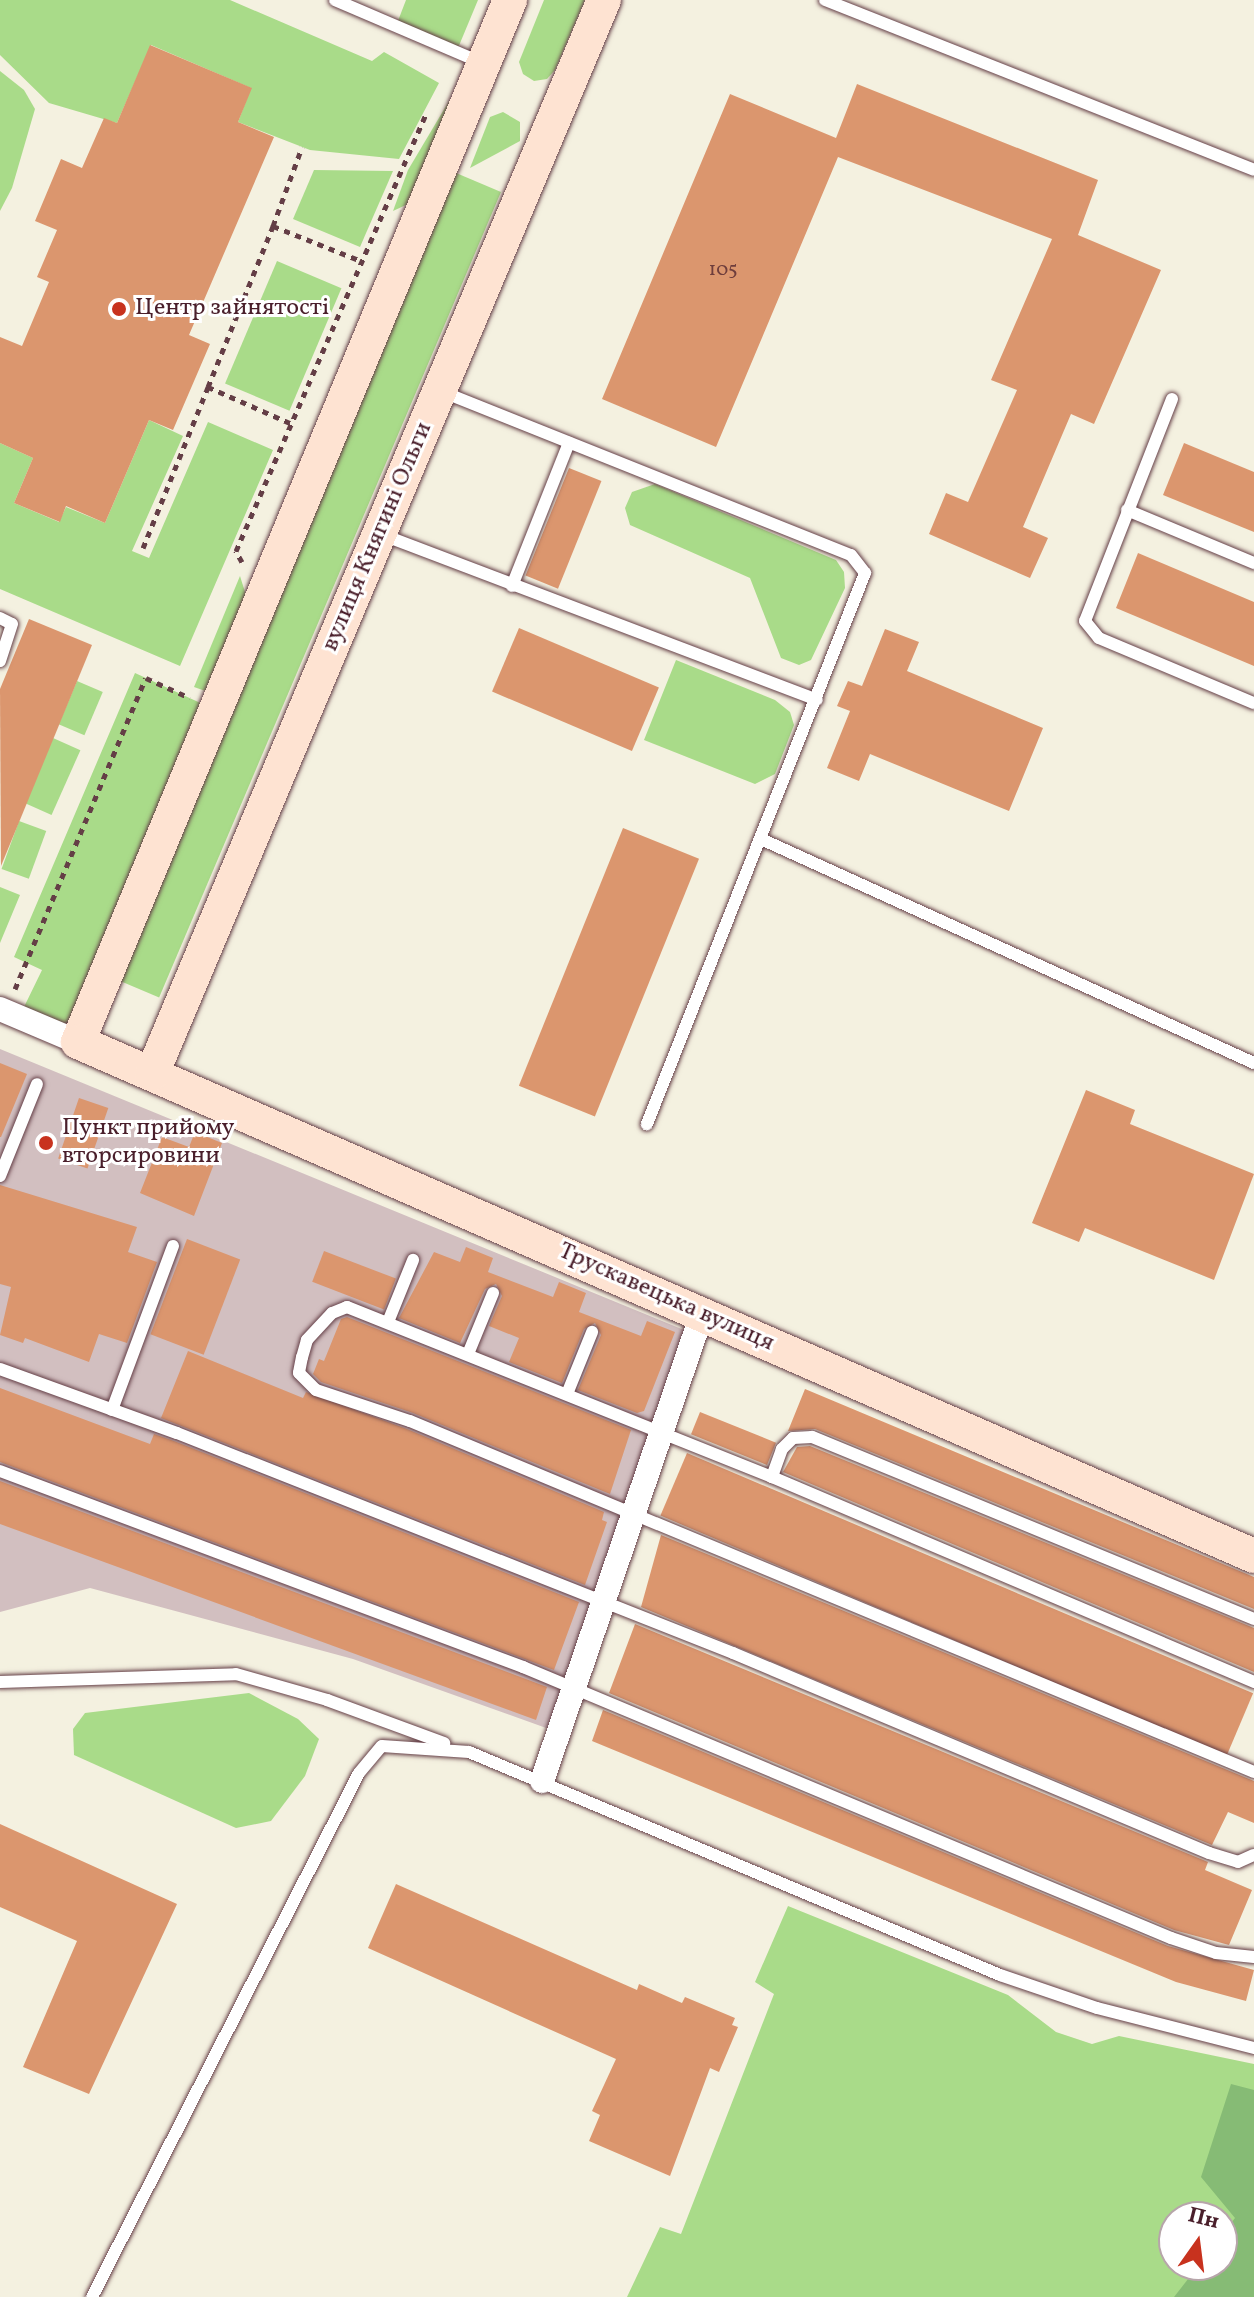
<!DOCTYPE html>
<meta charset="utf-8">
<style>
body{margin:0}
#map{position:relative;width:1254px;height:2297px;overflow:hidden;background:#f4f1e0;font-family:Vollkorn,serif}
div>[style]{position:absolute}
.industrial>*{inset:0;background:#d2bfc0}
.green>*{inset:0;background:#a9db89;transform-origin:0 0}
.forest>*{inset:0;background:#86bb75}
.building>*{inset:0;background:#db966e;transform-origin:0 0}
.path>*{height:5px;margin-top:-2.5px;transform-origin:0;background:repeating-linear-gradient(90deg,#643e46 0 6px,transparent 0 12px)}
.roads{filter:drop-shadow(0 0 2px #643e46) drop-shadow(0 0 2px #643e46)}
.lane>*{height:12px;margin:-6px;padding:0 6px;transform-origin:6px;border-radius:6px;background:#fff}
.street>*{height:24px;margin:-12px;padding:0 12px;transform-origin:12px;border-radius:12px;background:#fff}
.secondary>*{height:34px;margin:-17px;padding:0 17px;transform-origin:17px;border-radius:17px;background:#fee3d2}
.dots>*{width:22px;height:22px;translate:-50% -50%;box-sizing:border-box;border:4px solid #fff;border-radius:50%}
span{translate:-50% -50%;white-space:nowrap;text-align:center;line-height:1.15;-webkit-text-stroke:6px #fff;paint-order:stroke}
.number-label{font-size:20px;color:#6e3d3c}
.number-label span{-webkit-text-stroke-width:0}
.poi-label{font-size:24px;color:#4a1f2b}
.left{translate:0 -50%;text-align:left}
.street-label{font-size:24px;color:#4a1f2b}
.north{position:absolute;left:1158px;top:2201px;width:80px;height:80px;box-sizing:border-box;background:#fff;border:2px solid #b7a5aa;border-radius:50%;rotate:14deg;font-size:22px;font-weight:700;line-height:32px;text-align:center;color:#4a1f2b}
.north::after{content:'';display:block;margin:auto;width:28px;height:36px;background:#c8321e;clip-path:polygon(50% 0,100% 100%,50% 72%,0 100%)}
</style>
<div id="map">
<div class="industrial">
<div style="clip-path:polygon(0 1049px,684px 1330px,549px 1729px,353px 1659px,90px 1588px,0 1612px)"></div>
</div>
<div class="green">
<div style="clip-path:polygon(0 0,230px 0,372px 61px,384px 52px,439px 83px,399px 159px,310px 150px,238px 122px,251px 88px,151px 45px,117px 123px,49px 103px,0 55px)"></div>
<div style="clip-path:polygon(406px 0,478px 0,458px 48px,396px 26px)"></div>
<div style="clip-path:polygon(544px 0,585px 0,555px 70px,547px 79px,534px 81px,523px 74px,519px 62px)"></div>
<div style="clip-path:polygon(0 71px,24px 90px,35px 109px,12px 188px,0 211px)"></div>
<div style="clip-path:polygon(449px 101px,455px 127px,423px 197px,393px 211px,408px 170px)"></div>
<div style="clip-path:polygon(503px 112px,520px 122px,520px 141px,470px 168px,490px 117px)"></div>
<div style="clip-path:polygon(314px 170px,393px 171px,360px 247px,293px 219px)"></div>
<div style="left:501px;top:192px;width:875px;height:59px;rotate:113deg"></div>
<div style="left:277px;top:261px;width:70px;height:133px;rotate:23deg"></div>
<div style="clip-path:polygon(149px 420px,183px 436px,132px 551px,149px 558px,208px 422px,273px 450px,180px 666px,0 589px,0 443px,33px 458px,14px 503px,59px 522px,66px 507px,105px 523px)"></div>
<div style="clip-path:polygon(655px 484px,836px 560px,844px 572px,845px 588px,811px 660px,799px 665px,781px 658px,750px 578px,630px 525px,625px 508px,632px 492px)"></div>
<div style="clip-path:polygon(240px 576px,250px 608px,214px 694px,194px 687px)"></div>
<div style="clip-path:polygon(676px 660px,775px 700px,790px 712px,794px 725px,775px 774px,755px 784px,644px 740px)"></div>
<div style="clip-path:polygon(135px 673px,207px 706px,83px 1013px,63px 1025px,24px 1007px,42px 970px,14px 957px)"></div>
<div style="left:77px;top:681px;width:28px;height:47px;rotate:23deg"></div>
<div style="left:53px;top:738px;width:30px;height:71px;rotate:24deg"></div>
<div style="left:19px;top:821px;width:29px;height:51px;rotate:20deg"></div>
<div style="clip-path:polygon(0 887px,20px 895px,0 943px)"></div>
<div style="clip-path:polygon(249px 1693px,298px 1719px,319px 1739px,305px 1776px,271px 1821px,236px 1828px,74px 1755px,73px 1729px,85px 1713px)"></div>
<div style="clip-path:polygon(evenodd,788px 1906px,1008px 1995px,1056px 2032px,1092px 2044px,1119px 2036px,1254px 2064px,1254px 2297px,627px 2297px,660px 2227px,681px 2234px,774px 1994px,755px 1982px,788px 1906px,1174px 2217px,1222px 2217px,1222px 2265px,1174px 2265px,1174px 2217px)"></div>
</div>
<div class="forest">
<div style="clip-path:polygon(1231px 2084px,1254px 2090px,1254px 2297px,1174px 2297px,1199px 2265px,1222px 2265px,1222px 2235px,1235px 2218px,1201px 2177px)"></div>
</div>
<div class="building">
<div style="clip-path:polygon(150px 45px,252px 88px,238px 122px,274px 137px,189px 335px,210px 344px,173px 430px,149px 420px,105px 523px,66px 506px,60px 522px,14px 503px,33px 458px,0 443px,0 337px,22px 346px,49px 282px,37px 277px,57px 230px,35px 221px,61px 159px,82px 168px,104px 118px,117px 123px)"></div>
<div style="clip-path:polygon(857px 84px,1098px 180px,1078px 235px,1161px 270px,1094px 424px,1071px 414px,1023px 527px,1048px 538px,1030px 578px,929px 534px,946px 493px,968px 502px,1017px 390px,991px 380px,1052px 239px,838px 157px,716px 447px,602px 399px,730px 94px,836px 138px)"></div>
<div style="clip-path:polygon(1184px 443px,1254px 472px,1254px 532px,1163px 495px)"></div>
<div style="left:569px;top:468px;width:35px;height:116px;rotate:22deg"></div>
<div style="clip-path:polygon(1138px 553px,1254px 602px,1254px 666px,1116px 608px)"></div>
<div style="clip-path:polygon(29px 619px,92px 645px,1px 866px,0 689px)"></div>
<div style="left:519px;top:628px;width:152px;height:69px;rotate:23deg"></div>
<div style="clip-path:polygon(885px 629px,919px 642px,907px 671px,1043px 728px,1009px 811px,870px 754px,859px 781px,827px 768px,850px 711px,837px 706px,848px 681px,862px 686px)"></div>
<div style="left:623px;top:828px;width:82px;height:278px;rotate:22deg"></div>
<div style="clip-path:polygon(0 1063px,27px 1074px,1px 1137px,0 1137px)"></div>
<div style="clip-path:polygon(1086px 1090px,1135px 1110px,1130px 1124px,1254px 1174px,1214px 1280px,1085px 1228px,1079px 1242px,1032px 1223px)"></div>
<div style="left:79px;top:1098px;width:31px;height:64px;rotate:19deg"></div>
<div style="clip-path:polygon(195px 1132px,222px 1143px,194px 1216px,140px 1193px,162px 1137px,189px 1147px)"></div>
<div style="clip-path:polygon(0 1185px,137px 1227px,128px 1252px,157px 1262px,127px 1343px,99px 1334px,89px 1362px,25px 1338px,23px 1343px,0 1335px,11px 1287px,0 1284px)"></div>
<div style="left:187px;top:1239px;width:57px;height:102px;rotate:21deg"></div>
<div style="clip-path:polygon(466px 1247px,493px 1258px,488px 1272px,553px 1297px,559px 1282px,586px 1293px,579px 1312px,641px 1336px,647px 1321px,675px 1332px,644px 1411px,637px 1413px,578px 1390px,601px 1335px,595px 1323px,584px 1329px,562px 1383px,509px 1362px,519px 1338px,489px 1326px,502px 1296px,496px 1284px,485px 1289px,460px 1343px,399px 1318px,434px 1252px,460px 1262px)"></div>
<div style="left:324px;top:1251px;width:77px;height:33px;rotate:21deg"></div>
<div style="clip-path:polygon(347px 1317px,631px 1430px,610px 1494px,413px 1413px,321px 1382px,313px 1374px,319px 1359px,324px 1361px,341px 1319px)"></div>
<div style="clip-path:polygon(188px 1351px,303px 1398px,306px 1392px,407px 1429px,604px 1512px,602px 1520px,607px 1522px,585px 1585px,161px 1418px)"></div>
<div style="clip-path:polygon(0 1388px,150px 1444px,154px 1434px,174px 1441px,579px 1602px,554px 1670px,0 1462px)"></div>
<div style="clip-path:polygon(805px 1389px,1254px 1577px,1254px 1609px,815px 1429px,788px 1431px)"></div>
<div style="left:700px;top:1412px;width:82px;height:24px;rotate:22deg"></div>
<div style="clip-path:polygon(810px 1446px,1254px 1628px,1254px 1672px,783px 1472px,797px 1447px)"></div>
<div style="left:687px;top:1453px;width:615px;height:68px;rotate:23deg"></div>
<div style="clip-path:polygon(0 1481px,547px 1687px,536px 1720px,0 1524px)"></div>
<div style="clip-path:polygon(661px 1535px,1254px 1781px,1254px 1823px,1228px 1812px,1212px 1845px,641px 1607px)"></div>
<div style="clip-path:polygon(635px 1624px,1208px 1862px,1205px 1870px,1252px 1890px,1229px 1945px,1174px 1930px,609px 1693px)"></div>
<div style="clip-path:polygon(603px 1710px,1168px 1946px,1254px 1970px,1246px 2001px,1176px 1982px,592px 1741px)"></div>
<div style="clip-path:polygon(0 1824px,177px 1904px,89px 2094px,23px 2067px,77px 1941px,0 1907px)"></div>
<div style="clip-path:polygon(396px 1884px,637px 1990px,639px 1984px,682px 2003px,685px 1997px,735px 2018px,732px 2025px,738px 2027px,719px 2072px,710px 2068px,670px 2176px,589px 2141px,600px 2115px,592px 2111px,616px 2059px,368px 1948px)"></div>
</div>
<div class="path">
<div style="left:273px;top:226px;width:84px;rotate:-69.8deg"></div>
<div style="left:290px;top:423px;width:90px;rotate:-156.3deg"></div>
<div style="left:208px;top:387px;width:174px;rotate:-68deg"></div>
<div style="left:273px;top:226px;width:92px;rotate:21.6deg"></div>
<div style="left:143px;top:548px;width:174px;rotate:-68deg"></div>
<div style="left:242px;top:562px;width:13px;rotate:-119deg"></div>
<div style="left:236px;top:551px;width:477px;rotate:-66.5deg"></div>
<div style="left:15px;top:989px;width:337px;rotate:-67.2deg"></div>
<div style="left:146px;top:678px;width:48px;rotate:24.4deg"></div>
</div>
<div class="roads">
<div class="lane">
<div style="left:335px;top:0;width:158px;rotate:23.2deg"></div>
<div style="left:825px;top:0;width:461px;rotate:21.6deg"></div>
<div style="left:443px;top:392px;width:439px;rotate:21.8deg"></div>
<div style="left:851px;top:555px;width:23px;rotate:52deg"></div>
<div style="left:865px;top:573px;width:593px;rotate:111.59deg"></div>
<div style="left:1172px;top:399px;width:238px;rotate:111.4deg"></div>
<div style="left:1085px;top:621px;width:22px;rotate:51deg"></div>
<div style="left:1099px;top:638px;width:168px;rotate:22.8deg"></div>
<div style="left:1127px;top:510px;width:138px;rotate:22.7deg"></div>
<div style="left:383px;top:535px;width:464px;rotate:20.8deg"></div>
<div style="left:512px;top:586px;width:154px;rotate:-68.3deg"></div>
<div style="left:0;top:618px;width:13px;rotate:27deg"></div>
<div style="left:12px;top:624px;width:39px;rotate:108deg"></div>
<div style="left:761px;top:839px;width:542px;rotate:24.44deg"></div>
<div style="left:0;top:1176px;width:99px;rotate:-68.1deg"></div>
<div style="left:388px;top:1322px;width:67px;rotate:-68deg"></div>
<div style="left:468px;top:1354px;width:66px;rotate:-67.7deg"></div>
<div style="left:0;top:1369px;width:188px;rotate:19.9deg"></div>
<div style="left:177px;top:1433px;width:598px;rotate:21.59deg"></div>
<div style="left:733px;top:1653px;width:516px;rotate:22.79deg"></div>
<div style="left:1209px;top:1853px;width:30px;rotate:17deg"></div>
<div style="left:1238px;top:1862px;width:17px;rotate:-24deg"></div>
<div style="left:567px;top:1394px;width:67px;rotate:-68deg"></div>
<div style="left:112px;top:1410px;width:175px;rotate:-69.6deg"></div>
<div style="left:0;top:1471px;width:559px;rotate:20.54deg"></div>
<div style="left:523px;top:1667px;width:702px;rotate:22.7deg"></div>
<div style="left:1171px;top:1938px;width:47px;rotate:18.4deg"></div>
<div style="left:1216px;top:1953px;width:38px;rotate:6deg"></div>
<div style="left:772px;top:1477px;width:458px;rotate:-158.2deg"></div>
<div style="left:347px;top:1307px;width:16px;rotate:158deg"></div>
<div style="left:332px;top:1313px;width:37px;rotate:133deg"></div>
<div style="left:307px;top:1340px;width:18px;rotate:106deg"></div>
<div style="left:302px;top:1357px;width:16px;rotate:101deg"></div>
<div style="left:299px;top:1373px;width:24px;rotate:45deg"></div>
<div style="left:316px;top:1390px;width:99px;rotate:18.3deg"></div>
<div style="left:410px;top:1421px;width:914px;rotate:22.58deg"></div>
<div style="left:1254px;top:1619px;width:478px;rotate:-157.6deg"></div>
<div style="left:812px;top:1437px;width:19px;rotate:177deg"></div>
<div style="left:793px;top:1438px;width:16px;rotate:135deg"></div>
<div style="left:782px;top:1449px;width:30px;rotate:110deg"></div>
<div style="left:772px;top:1477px;width:524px;rotate:23.04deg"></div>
<div style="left:0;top:1682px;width:236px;rotate:-1.9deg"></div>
<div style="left:236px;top:1674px;width:95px;rotate:15.9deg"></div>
<div style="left:327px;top:1700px;width:125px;rotate:20.2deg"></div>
<div style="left:92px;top:2297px;width:588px;rotate:-63deg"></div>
<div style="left:359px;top:1773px;width:35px;rotate:-50deg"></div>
<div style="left:382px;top:1746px;width:87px;rotate:3.9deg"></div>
<div style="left:469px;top:1752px;width:576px;rotate:22.78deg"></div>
<div style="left:1000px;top:1975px;width:102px;rotate:18.8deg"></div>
<div style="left:1097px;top:2008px;width:162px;rotate:14.3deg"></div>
</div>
<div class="street">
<div style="left:0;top:1009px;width:85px;rotate:22.9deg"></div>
<div style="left:542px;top:1781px;width:495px;rotate:-71.1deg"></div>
</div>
<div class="secondary">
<div style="left:510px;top:0;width:1128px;rotate:112.52deg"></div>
<div style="left:78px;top:1042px;width:1283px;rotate:23.61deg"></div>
<div style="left:152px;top:1074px;width:1165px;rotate:-67.18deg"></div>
</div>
</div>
<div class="dots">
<div style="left:119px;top:309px;background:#c8321e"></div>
<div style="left:46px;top:1143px;background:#c8321e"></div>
</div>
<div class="number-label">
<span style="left:723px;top:270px">105</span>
</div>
<div class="poi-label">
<span class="left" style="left:135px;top:309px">Центр зайнятості</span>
<span class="left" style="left:62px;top:1143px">Пункт прийому<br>вторсировини</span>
</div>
<div class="street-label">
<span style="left:378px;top:537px;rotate:-67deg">вулиця Княгині Ольги</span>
<span style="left:666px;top:1298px;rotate:24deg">Трускавецька вулиця</span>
</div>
<div class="north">Пн</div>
</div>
